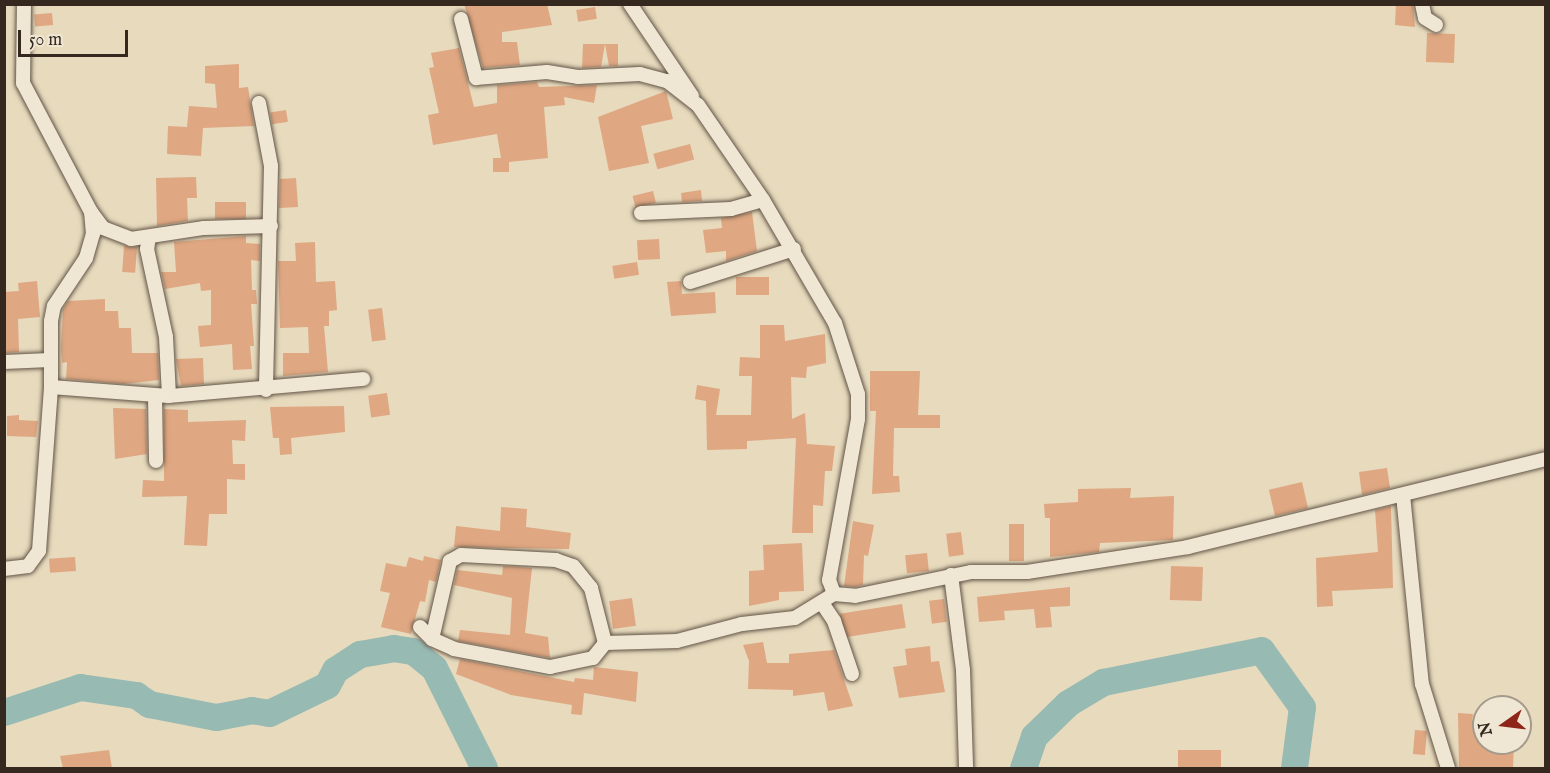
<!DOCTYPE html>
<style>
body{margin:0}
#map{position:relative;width:1550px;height:773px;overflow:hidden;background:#e7dabd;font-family:"IM FELL English",serif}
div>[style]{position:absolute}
.river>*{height:27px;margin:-13.5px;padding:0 13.5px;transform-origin:13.5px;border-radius:13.5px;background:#97bab3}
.building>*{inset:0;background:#dfa782;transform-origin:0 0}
.roads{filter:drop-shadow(0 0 2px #625446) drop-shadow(0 0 2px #625446)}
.street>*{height:14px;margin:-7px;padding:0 7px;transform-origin:7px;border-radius:7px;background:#efe7d4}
span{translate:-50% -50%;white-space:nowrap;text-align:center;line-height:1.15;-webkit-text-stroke:6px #efe7d4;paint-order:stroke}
.frame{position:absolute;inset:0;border:6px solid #35281f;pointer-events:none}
.north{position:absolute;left:1472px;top:695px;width:60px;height:60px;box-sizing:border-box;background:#efe7d4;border:2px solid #a59b8c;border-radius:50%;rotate:256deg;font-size:16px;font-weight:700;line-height:24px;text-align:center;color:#35281f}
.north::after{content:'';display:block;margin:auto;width:21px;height:27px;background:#8f2418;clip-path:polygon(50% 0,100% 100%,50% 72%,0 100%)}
.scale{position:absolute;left:18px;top:30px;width:110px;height:27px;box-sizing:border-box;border:3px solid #35281f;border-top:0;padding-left:8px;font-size:18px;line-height:21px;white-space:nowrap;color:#35281f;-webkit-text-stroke:4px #efe7d4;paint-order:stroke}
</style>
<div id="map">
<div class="river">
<div style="left:4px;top:712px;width:80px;rotate:-18.2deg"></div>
<div style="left:80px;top:687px;width:57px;rotate:8.1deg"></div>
<div style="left:136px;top:695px;width:16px;rotate:35deg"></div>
<div style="left:149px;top:704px;width:68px;rotate:11deg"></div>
<div style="left:216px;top:717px;width:36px;rotate:-11deg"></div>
<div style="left:251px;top:710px;width:18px;rotate:9deg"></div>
<div style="left:269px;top:713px;width:64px;rotate:-25.8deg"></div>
<div style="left:327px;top:685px;width:17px;rotate:-62deg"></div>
<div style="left:335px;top:670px;width:30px;rotate:-33deg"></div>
<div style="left:360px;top:654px;width:34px;rotate:-10deg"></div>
<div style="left:393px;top:648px;width:20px;rotate:9deg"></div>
<div style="left:413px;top:651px;width:27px;rotate:39deg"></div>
<div style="left:434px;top:668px;width:112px;rotate:63.4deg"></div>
<div style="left:1023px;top:768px;width:34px;rotate:-71deg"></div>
<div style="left:1034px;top:736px;width:47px;rotate:-44.1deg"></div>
<div style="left:1068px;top:703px;width:41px;rotate:-31deg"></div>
<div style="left:1103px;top:682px;width:161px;rotate:-11.4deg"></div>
<div style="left:1261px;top:650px;width:70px;rotate:54.3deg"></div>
<div style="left:1302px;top:707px;width:62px;rotate:97.5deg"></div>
</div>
<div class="building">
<div style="clip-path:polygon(464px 4px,547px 4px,552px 25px,502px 32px,502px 42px,517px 42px,520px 65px,483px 68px)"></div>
<div style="clip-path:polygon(1396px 4px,1413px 4px,1415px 27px,1395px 25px)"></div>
<div style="left:595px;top:7px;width:12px;height:19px;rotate:81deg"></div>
<div style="left:52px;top:13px;width:12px;height:18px;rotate:85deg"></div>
<div style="left:1427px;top:33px;width:28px;height:29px;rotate:2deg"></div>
<div style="clip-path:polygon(583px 44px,618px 44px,618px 66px,609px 66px,605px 44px,601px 67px,582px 68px)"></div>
<div style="clip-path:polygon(459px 48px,474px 107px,497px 103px,497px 85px,537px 82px,539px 87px,597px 85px,594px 103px,564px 97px,565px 105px,544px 107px,548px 158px,509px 162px,509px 172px,493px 172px,493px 158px,501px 158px,497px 134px,433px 145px,428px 115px,439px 113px,429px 68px,434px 67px,431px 53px)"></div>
<div style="clip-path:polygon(239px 64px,239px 88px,248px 87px,254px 126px,203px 128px,201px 156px,167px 154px,168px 126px,187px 127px,189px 106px,217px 108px,215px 84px,205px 83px,205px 66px)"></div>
<div style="clip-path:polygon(666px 91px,673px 119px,641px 126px,649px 163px,609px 171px,598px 117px)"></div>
<div style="left:286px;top:110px;width:12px;height:16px;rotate:81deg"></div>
<div style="left:690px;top:144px;width:16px;height:38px;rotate:75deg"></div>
<div style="clip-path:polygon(196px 177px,197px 198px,187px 198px,188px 221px,157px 226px,156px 178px)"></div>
<div style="clip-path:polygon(296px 178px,298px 207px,279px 208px,280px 179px)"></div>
<div style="clip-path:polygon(701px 190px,702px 201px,682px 202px,681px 193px)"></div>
<div style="left:653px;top:191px;width:12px;height:21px;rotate:76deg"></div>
<div style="left:215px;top:202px;width:31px;height:17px"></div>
<div style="clip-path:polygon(752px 212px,757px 251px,726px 261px,726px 251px,706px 253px,703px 230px,722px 228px,721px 218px)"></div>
<div style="clip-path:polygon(246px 236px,246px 243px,260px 244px,260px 261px,251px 260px,252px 290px,256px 290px,257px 304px,251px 304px,254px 346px,250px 346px,252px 369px,233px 370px,232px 344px,200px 347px,198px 326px,211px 325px,211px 290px,201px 291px,200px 283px,165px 289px,161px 272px,176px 272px,174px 242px)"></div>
<div style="left:659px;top:239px;width:20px;height:22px;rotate:87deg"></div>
<div style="clip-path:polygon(315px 242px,316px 282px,335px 281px,337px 310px,329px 311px,329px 326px,324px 326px,328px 372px,283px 376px,283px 353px,309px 353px,308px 327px,280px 328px,278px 261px,296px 261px,295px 243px)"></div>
<div style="left:124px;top:246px;width:13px;height:26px;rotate:4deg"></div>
<div style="left:637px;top:262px;width:13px;height:25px;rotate:81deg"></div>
<div style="left:736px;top:277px;width:33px;height:18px"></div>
<div style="clip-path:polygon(37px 281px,40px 317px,18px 319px,19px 352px,4px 353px,4px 292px,19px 291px,18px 283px)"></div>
<div style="clip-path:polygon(681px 281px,682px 294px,715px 292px,716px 313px,671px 316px,667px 282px)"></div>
<div style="clip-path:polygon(105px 299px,105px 311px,118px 311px,119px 328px,131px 328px,132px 353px,158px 353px,159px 380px,123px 384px,66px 379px,67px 362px,62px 363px,61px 349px,63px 309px,68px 301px)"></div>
<div style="left:382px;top:308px;width:32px;height:14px;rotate:83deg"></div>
<div style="clip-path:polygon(760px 325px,784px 325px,785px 341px,825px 334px,826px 363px,807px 367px,806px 378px,791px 377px,792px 419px,805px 413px,807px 444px,835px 446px,832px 471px,825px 471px,823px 506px,813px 505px,813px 533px,792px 533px,796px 438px,747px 441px,747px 449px,707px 450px,706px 401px,695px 399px,697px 385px,720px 389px,716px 415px,751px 415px,752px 376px,739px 376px,740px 357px,760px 358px)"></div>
<div style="clip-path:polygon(203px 358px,204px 384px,181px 386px,176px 359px)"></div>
<div style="clip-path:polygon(870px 371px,920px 371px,918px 415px,940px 415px,940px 428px,894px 428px,893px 476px,899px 476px,900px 492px,872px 494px,876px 411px,870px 411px)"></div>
<div style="left:387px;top:393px;width:22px;height:19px;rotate:82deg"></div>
<div style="clip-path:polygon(344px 406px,345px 432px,291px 438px,292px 454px,280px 455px,279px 438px,273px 438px,270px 407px)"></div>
<div style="clip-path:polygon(113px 408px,146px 409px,147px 454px,115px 459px)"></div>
<div style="clip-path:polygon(164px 409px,188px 410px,188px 422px,246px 420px,245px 441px,232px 440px,233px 464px,245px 464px,245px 480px,227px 479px,227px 514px,209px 514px,207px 546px,184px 545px,187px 496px,142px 497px,143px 480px,164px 481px)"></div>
<div style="clip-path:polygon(19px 415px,19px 420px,38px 421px,36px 437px,7px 436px,7px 416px)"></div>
<div style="clip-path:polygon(1387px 468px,1390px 488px,1362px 495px,1359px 472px)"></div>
<div style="left:1302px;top:482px;width:27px;height:34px;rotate:77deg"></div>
<div style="clip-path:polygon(1131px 488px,1130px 498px,1174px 496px,1173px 540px,1100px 543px,1099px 552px,1050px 557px,1050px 518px,1045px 518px,1044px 504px,1078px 502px,1078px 489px)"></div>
<div style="clip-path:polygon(1391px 506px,1393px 588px,1332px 591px,1333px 606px,1317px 607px,1316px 558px,1378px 552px,1375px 510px)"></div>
<div style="clip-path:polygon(501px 507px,527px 509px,526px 527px,571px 533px,569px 549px,454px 547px,456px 526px,500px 531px)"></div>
<div style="clip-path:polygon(853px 521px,874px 525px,868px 556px,864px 555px,863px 585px,855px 587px,844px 586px)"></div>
<div style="left:1009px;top:524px;width:15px;height:37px"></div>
<div style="left:961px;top:532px;width:23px;height:15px;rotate:83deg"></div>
<div style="clip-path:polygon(802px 543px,804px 591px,779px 592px,779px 600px,749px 606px,749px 571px,764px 570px,763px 545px)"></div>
<div style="left:927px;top:553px;width:18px;height:22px;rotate:84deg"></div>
<div style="clip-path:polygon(424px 556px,441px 560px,436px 582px,429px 580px,425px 602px,420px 601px,411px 634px,381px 627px,390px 593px,380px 591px,386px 563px,406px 567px,409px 557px,423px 561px)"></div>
<div style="left:75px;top:557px;width:14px;height:26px;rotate:86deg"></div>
<div style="clip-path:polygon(503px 566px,532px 568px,525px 633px,548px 637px,550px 658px,458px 641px,460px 630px,510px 635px,512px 598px,454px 585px,457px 570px,502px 575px)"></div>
<div style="left:1171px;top:566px;width:32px;height:34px;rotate:2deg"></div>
<div style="clip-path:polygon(1070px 587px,1070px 606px,1050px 607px,1052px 627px,1036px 628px,1034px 609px,1004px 611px,1005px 620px,979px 622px,977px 597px)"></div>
<div style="left:632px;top:598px;width:28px;height:23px;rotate:82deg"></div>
<div style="left:944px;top:599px;width:23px;height:15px;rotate:83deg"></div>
<div style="left:902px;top:604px;width:24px;height:63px;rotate:81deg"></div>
<div style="clip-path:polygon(763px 642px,767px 663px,789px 663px,789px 654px,834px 650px,853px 706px,828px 711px,824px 692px,793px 696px,793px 690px,748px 689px,749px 661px,743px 645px)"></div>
<div style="clip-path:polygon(930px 646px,931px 662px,939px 661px,945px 692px,899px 698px,893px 667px,907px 665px,905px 649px)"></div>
<div style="clip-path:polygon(460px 659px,574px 682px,575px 678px,593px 680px,594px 667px,638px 672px,636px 702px,584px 693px,582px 715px,571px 714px,572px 705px,511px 695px,456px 674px)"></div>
<div style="clip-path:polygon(1458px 713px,1473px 714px,1472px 721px,1484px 722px,1484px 743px,1514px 743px,1513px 768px,1459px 768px)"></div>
<div style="left:1415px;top:730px;width:12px;height:24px;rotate:5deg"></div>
<div style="clip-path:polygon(109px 750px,112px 768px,63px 768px,60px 756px)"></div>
<div style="left:1178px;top:750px;width:43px;height:18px"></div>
</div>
<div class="roads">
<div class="street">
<div style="left:630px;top:4px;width:111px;rotate:56deg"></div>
<div style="left:1422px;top:4px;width:14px;rotate:78deg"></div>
<div style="left:1425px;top:18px;width:13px;rotate:32deg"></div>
<div style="left:461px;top:19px;width:61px;rotate:75.7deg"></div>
<div style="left:476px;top:78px;width:71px;rotate:-4.8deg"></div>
<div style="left:547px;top:72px;width:31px;rotate:9deg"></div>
<div style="left:578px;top:77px;width:62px;rotate:-2.8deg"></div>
<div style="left:640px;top:74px;width:28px;rotate:15deg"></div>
<div style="left:667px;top:81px;width:39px;rotate:38deg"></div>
<div style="left:698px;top:105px;width:115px;rotate:55.6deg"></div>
<div style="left:763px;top:200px;width:143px;rotate:59.7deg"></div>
<div style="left:835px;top:323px;width:75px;rotate:72.1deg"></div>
<div style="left:858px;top:394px;width:25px;rotate:90deg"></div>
<div style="left:858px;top:419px;width:164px;rotate:100.2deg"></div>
<div style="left:829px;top:580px;width:15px;rotate:70deg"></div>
<div style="left:834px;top:594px;width:21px;rotate:5deg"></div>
<div style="left:855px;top:596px;width:118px;rotate:-11.7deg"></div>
<div style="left:971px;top:572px;width:56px"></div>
<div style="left:1027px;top:572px;width:163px;rotate:-8.8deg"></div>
<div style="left:1188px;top:547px;width:369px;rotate:-13.8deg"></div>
<div style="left:259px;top:103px;width:64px;rotate:79.2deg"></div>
<div style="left:271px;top:166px;width:224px;rotate:91.3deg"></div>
<div style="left:91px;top:212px;width:20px;rotate:53deg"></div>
<div style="left:103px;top:228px;width:30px;rotate:21deg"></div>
<div style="left:131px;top:239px;width:74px;rotate:-8.6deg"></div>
<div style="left:204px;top:228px;width:67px;rotate:-1.7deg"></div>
<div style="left:641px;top:213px;width:90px;rotate:-2.5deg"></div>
<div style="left:731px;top:209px;width:33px;rotate:-16deg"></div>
<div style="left:149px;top:237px;width:12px;rotate:99deg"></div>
<div style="left:147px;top:249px;width:90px;rotate:77.8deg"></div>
<div style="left:166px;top:337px;width:59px;rotate:87.1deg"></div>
<div style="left:169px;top:396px;width:195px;rotate:-5deg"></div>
<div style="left:690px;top:282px;width:109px;rotate:-17.6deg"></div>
<div style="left:4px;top:362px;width:46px;rotate:-2.5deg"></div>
<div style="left:51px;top:387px;width:118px;rotate:4.4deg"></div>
<div style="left:155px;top:396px;width:65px;rotate:89.1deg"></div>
<div style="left:1403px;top:495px;width:190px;rotate:84.3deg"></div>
<div style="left:1422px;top:684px;width:88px;rotate:72.8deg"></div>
<div style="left:4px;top:569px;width:24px;rotate:-7deg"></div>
<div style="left:28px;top:566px;width:19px;rotate:-54deg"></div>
<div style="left:39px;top:551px;width:164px;rotate:-85.8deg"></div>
<div style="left:51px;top:387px;width:66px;rotate:-90deg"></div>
<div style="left:51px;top:321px;width:15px;rotate:-79deg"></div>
<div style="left:54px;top:306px;width:58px;rotate:-56.3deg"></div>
<div style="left:86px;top:258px;width:25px;rotate:-74deg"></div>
<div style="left:93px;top:234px;width:22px;rotate:-95deg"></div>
<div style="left:91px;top:212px;width:146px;rotate:-117.8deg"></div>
<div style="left:23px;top:83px;width:79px;rotate:-89.3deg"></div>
<div style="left:951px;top:575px;width:96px;rotate:82.8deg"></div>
<div style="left:963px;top:670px;width:98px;rotate:88.2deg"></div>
<div style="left:822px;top:603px;width:22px;rotate:56deg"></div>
<div style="left:834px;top:621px;width:56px;rotate:71.2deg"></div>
<div style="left:420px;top:627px;width:17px;rotate:45deg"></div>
<div style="left:432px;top:639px;width:24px;rotate:24deg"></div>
<div style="left:454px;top:649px;width:98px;rotate:10.6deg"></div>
<div style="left:550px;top:667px;width:44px;rotate:-11.8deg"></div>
<div style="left:593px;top:658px;width:19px;rotate:-51deg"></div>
<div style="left:605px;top:643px;width:57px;rotate:-104.3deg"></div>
<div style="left:591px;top:588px;width:28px;rotate:-129deg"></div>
<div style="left:573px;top:566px;width:18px;rotate:-161deg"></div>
<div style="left:556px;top:560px;width:95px;rotate:-177deg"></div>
<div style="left:461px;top:555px;width:13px;rotate:151deg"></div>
<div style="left:450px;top:561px;width:80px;rotate:103deg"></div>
<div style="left:605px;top:643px;width:72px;rotate:-1.6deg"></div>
<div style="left:677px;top:641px;width:67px;rotate:-14.7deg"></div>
<div style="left:742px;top:624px;width:53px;rotate:-6.5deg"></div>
<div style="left:795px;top:618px;width:46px;rotate:-31.6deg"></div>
</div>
</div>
<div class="frame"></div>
<div class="north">N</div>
<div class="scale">50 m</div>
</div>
